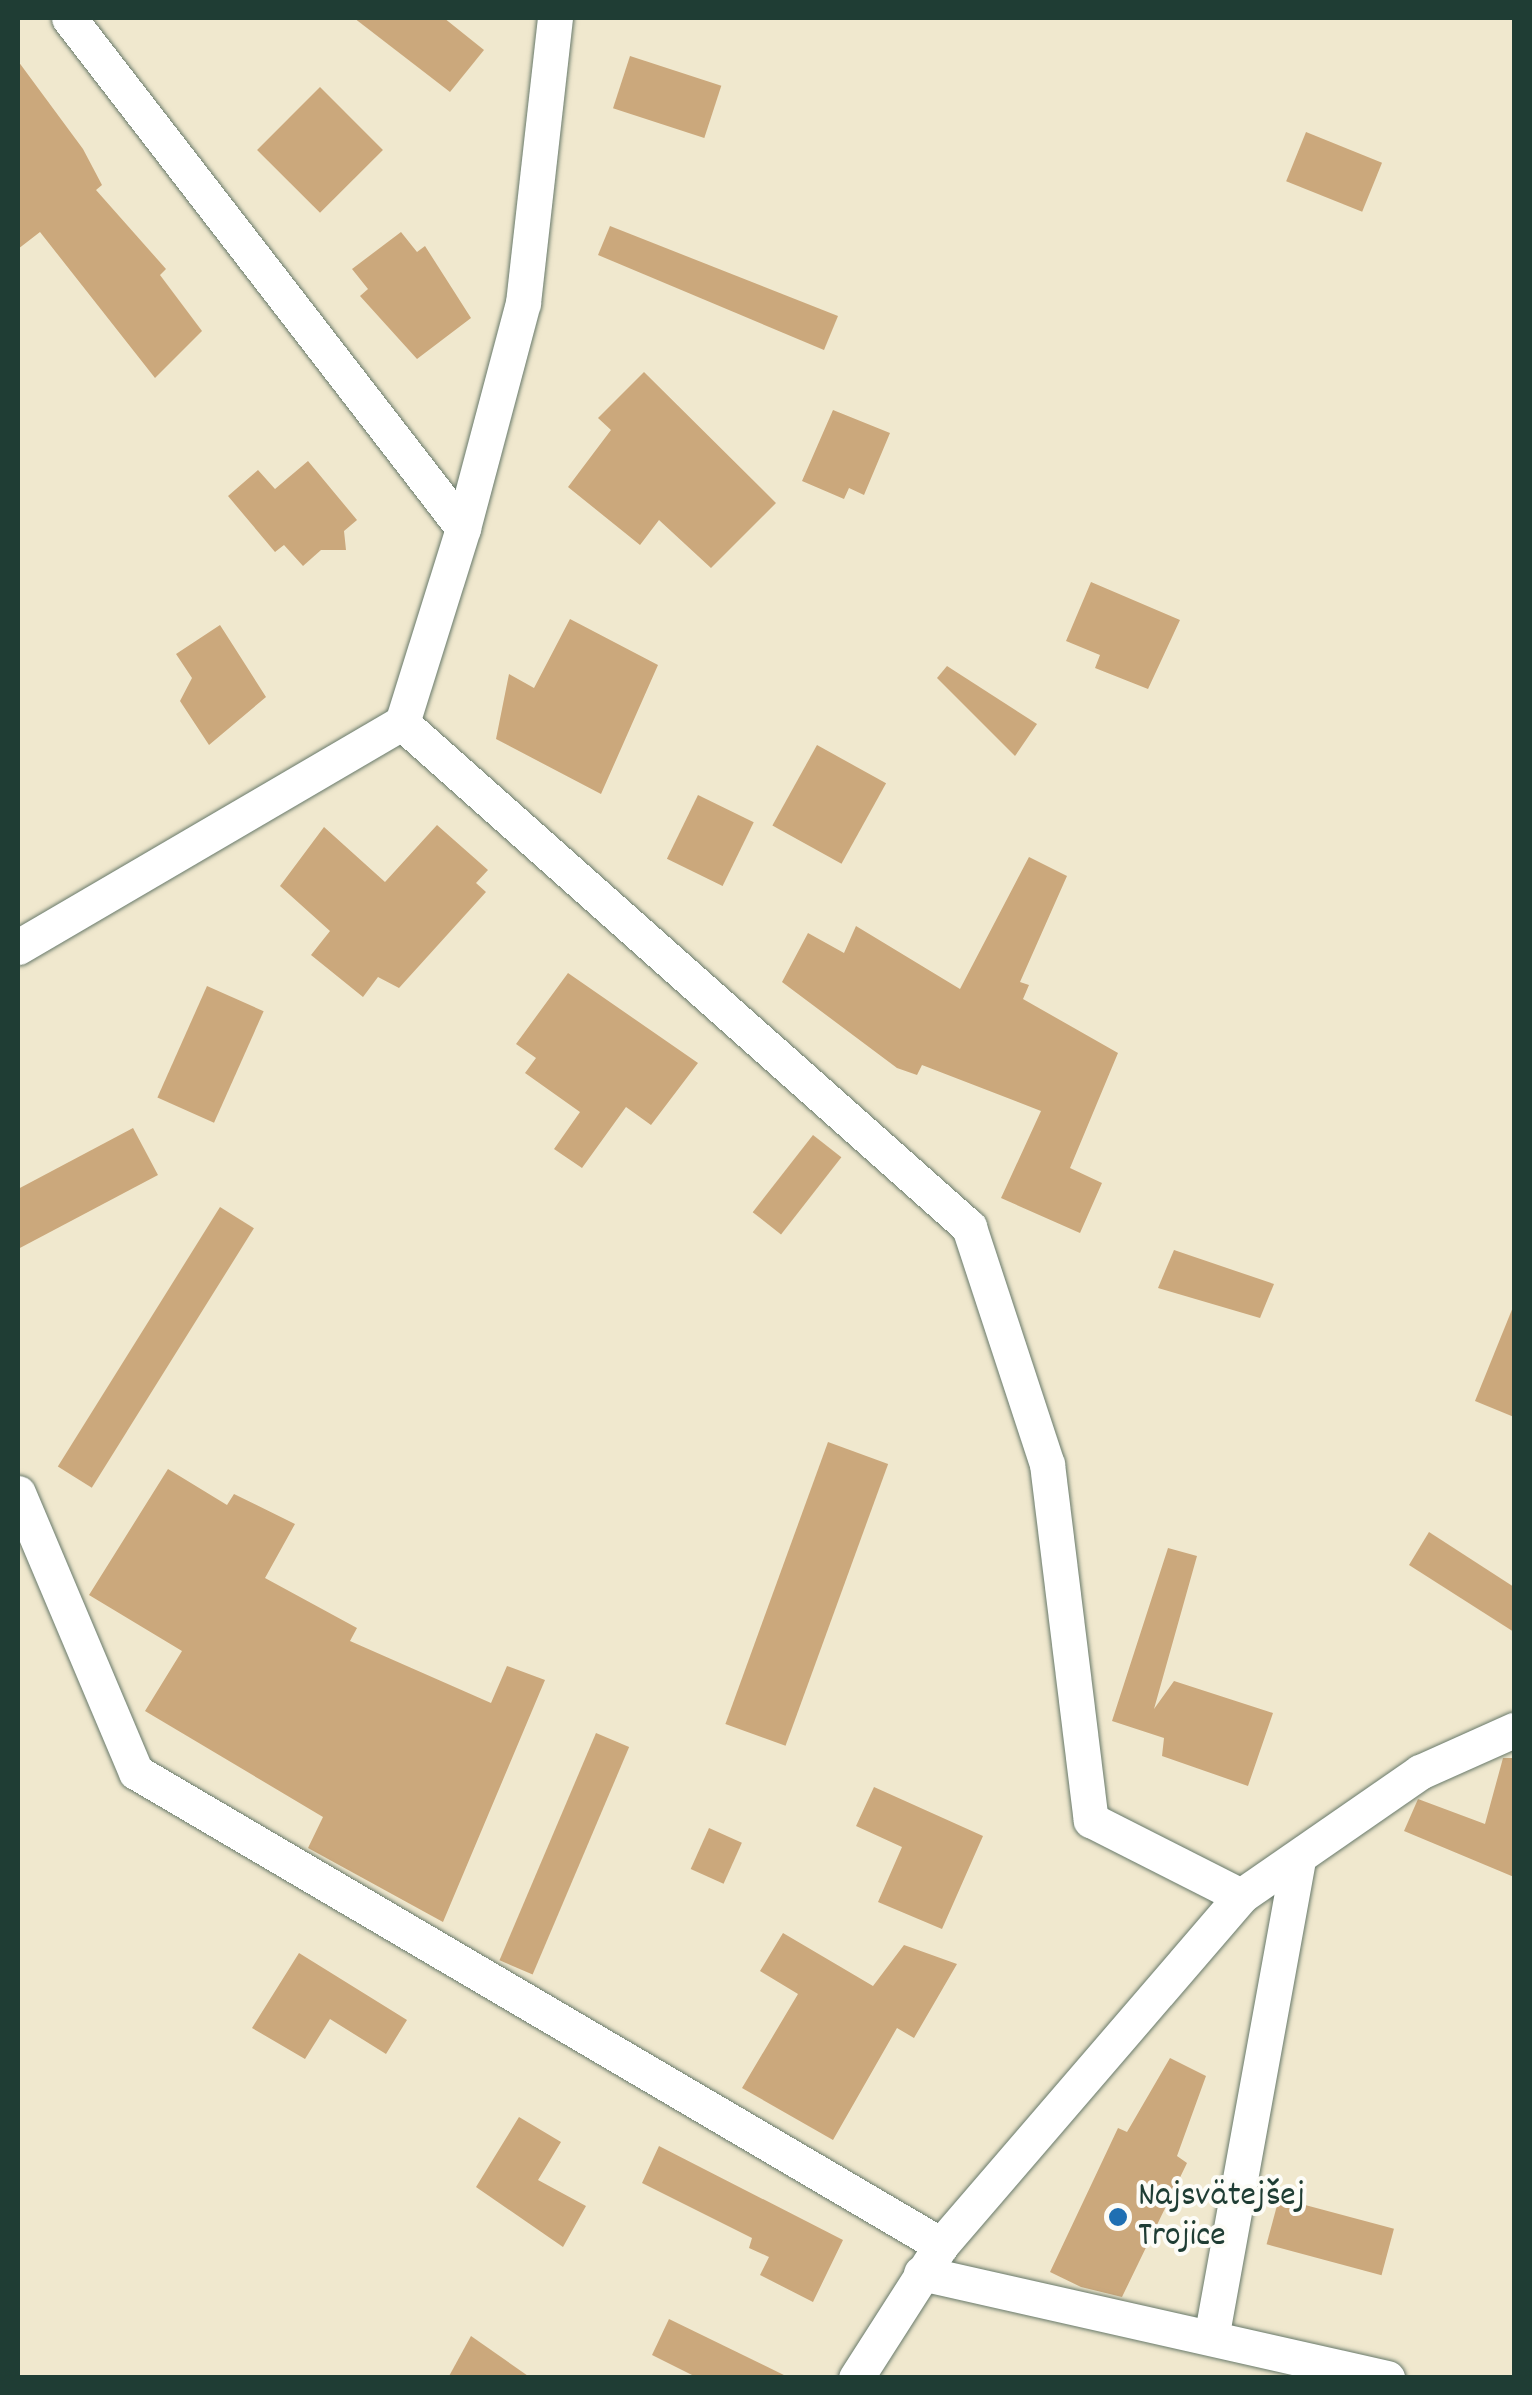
<!DOCTYPE html>
<meta charset="utf-8">
<style>
body{margin:0}
#map{position:relative;width:1532px;height:2395px;overflow:hidden;background:#f0e8ce;font-family:Dekko,sans-serif}
div>[style]{position:absolute}
.building>*{inset:0;background:#cba87c;transform-origin:0 0}
.roads{filter:drop-shadow(0 0 2px #68796a) drop-shadow(0 0 2px #68796a)}
.street>*{height:35px;margin:-17.5px;padding:0 17.5px;transform-origin:17.5px;border-radius:17.5px;background:#fff}
.dots>*{width:28px;height:28px;translate:-50% -50%;box-sizing:border-box;border:5px solid #fdfcf7;border-radius:50%}
span{translate:-50% -50%;white-space:nowrap;text-align:center;line-height:1.15;-webkit-text-stroke:8px #fdfcf7;paint-order:stroke}
.poi-label{font-size:35px;color:#1f3d34}
.left{translate:0 -50%;text-align:left}
.frame{position:absolute;inset:0;border:20px solid #1f3d34;pointer-events:none}
</style>
<div id="map">
<div class="building">
<div style="clip-path:polygon(354px 18px,444px 18px,484px 50px,450px 92px)"></div>
<div style="left:630px;top:56px;width:96px;height:55px;rotate:18deg"></div>
<div style="clip-path:polygon(18px 61px,83px 149px,102px 185px,96px 190px,166px 269px,160px 275px,202px 331px,155px 378px,40px 232px,18px 249px)"></div>
<div style="left:320px;top:87px;width:89px;height:89px;rotate:45deg"></div>
<div style="left:1306px;top:132px;width:82px;height:53px;rotate:22deg"></div>
<div style="clip-path:polygon(610px 226px,838px 316px,824px 350px,598px 255px)"></div>
<div style="clip-path:polygon(401px 232px,417px 252px,425px 246px,471px 318px,417px 359px,360px 296px,368px 289px,352px 269px)"></div>
<div style="clip-path:polygon(644px 372px,776px 503px,711px 568px,659px 520px,640px 545px,568px 487px,611px 430px,598px 418px)"></div>
<div style="clip-path:polygon(833px 410px,890px 433px,864px 495px,849px 488px,844px 499px,802px 481px)"></div>
<div style="clip-path:polygon(308px 461px,357px 520px,344px 531px,346px 550px,321px 550px,303px 566px,284px 545px,275px 552px,228px 496px,258px 470px,275px 489px)"></div>
<div style="clip-path:polygon(1091px 582px,1180px 620px,1148px 689px,1095px 668px,1100px 655px,1066px 641px)"></div>
<div style="clip-path:polygon(570px 619px,658px 665px,601px 794px,496px 739px,509px 674px,534px 688px)"></div>
<div style="clip-path:polygon(220px 625px,266px 697px,209px 745px,180px 701px,192px 678px,176px 654px)"></div>
<div style="clip-path:polygon(947px 666px,1037px 724px,1015px 756px,937px 678px)"></div>
<div style="left:817px;top:745px;width:79px;height:92px;rotate:29deg"></div>
<div style="left:698px;top:795px;width:62px;height:71px;rotate:26deg"></div>
<div style="clip-path:polygon(437px 825px,488px 870px,476px 883px,486px 892px,399px 988px,378px 977px,363px 997px,311px 955px,330px 931px,280px 886px,324px 827px,385px 882px)"></div>
<div style="clip-path:polygon(1029px 857px,1067px 876px,1020px 982px,1029px 985px,1023px 999px,1118px 1053px,1070px 1168px,1102px 1183px,1080px 1233px,1001px 1198px,1041px 1111px,922px 1065px,917px 1075px,897px 1068px,782px 982px,808px 933px,844px 953px,856px 926px,960px 989px)"></div>
<div style="clip-path:polygon(568px 973px,698px 1063px,651px 1125px,626px 1107px,582px 1168px,554px 1149px,580px 1112px,525px 1073px,536px 1058px,516px 1044px)"></div>
<div style="left:207px;top:986px;width:62px;height:122px;rotate:24deg"></div>
<div style="clip-path:polygon(133px 1128px,158px 1175px,18px 1249px,18px 1189px)"></div>
<div style="left:813px;top:1135px;width:36px;height:98px;rotate:38deg"></div>
<div style="left:220px;top:1207px;width:40px;height:306px;rotate:32deg"></div>
<div style="clip-path:polygon(1174px 1250px,1274px 1284px,1260px 1318px,1158px 1288px)"></div>
<div style="clip-path:polygon(1513px 1307px,1514px 1307px,1514px 1417px,1475px 1401px)"></div>
<div style="left:828px;top:1442px;width:64px;height:300px;rotate:20deg"></div>
<div style="clip-path:polygon(168px 1469px,227px 1505px,234px 1494px,295px 1524px,265px 1578px,357px 1628px,350px 1641px,491px 1703px,507px 1666px,545px 1680px,443px 1922px,308px 1848px,323px 1817px,145px 1711px,182px 1651px,89px 1595px)"></div>
<div style="clip-path:polygon(1429px 1532px,1514px 1587px,1514px 1632px,1409px 1565px)"></div>
<div style="clip-path:polygon(1168px 1548px,1197px 1556px,1154px 1709px,1174px 1681px,1273px 1713px,1248px 1786px,1162px 1756px,1164px 1738px,1112px 1721px)"></div>
<div style="left:596px;top:1733px;width:36px;height:247px;rotate:23deg"></div>
<div style="clip-path:polygon(1503px 1758px,1514px 1758px,1514px 1877px,1404px 1831px,1418px 1799px,1485px 1824px)"></div>
<div style="clip-path:polygon(874px 1787px,983px 1836px,942px 1929px,878px 1902px,902px 1847px,856px 1826px)"></div>
<div style="left:709px;top:1828px;width:36px;height:45px;rotate:24deg"></div>
<div style="clip-path:polygon(783px 1933px,873px 1986px,904px 1945px,957px 1964px,914px 2038px,897px 2028px,833px 2140px,742px 2088px,798px 1994px,760px 1971px)"></div>
<div style="clip-path:polygon(299px 1953px,407px 2020px,386px 2054px,330px 2019px,305px 2059px,252px 2028px)"></div>
<div style="clip-path:polygon(1170px 2058px,1206px 2076px,1177px 2156px,1187px 2163px,1122px 2297px,1081px 2287px,1050px 2272px,1118px 2128px,1127px 2132px)"></div>
<div style="clip-path:polygon(519px 2117px,561px 2142px,538px 2180px,586px 2206px,563px 2247px,476px 2187px)"></div>
<div style="clip-path:polygon(659px 2146px,843px 2240px,813px 2302px,760px 2275px,769px 2257px,749px 2248px,752px 2238px,642px 2183px)"></div>
<div style="left:1279px;top:2198px;width:119px;height:48px;rotate:15deg"></div>
<div style="clip-path:polygon(669px 2319px,790px 2378px,698px 2378px,652px 2355px)"></div>
<div style="clip-path:polygon(471px 2336px,531px 2378px,448px 2378px)"></div>
</div>
<div class="roads">
<div class="street">
<div style="left:463px;top:528px;width:233px;rotate:-75.1deg"></div>
<div style="left:523px;top:303px;width:287px;rotate:-83.6deg"></div>
<div style="left:402px;top:723px;width:759px;rotate:41.63deg"></div>
<div style="left:969px;top:1227px;width:250px;rotate:71.8deg"></div>
<div style="left:1047px;top:1464px;width:359px;rotate:83deg"></div>
<div style="left:1091px;top:1820px;width:168px;rotate:26.9deg"></div>
<div style="left:18px;top:947px;width:445px;rotate:-30.3deg"></div>
<div style="left:402px;top:723px;width:204px;rotate:-72.6deg"></div>
<div style="left:463px;top:528px;width:644px;rotate:-127.69deg"></div>
<div style="left:18px;top:1493px;width:303px;rotate:67.1deg"></div>
<div style="left:136px;top:1772px;width:934px;rotate:30.44deg"></div>
<div style="left:921px;top:2273px;width:478px;rotate:12.7deg"></div>
<div style="left:1212px;top:2333px;width:480px;rotate:-79.7deg"></div>
<div style="left:856px;top:2378px;width:158px;rotate:-57.4deg"></div>
<div style="left:941px;top:2245px;width:460px;rotate:-49.3deg"></div>
<div style="left:1241px;top:1896px;width:218px;rotate:-34.7deg"></div>
<div style="left:1420px;top:1772px;width:103px;rotate:-24.1deg"></div>
</div>
</div>
<div class="dots">
<div style="left:1118px;top:2217px;background:#1f6fb2"></div>
</div>
<div class="poi-label">
<span class="left" style="left:1138px;top:2217px">Najsvätejšej<br>Trojice</span>
</div>
<div class="frame"></div>
</div>
